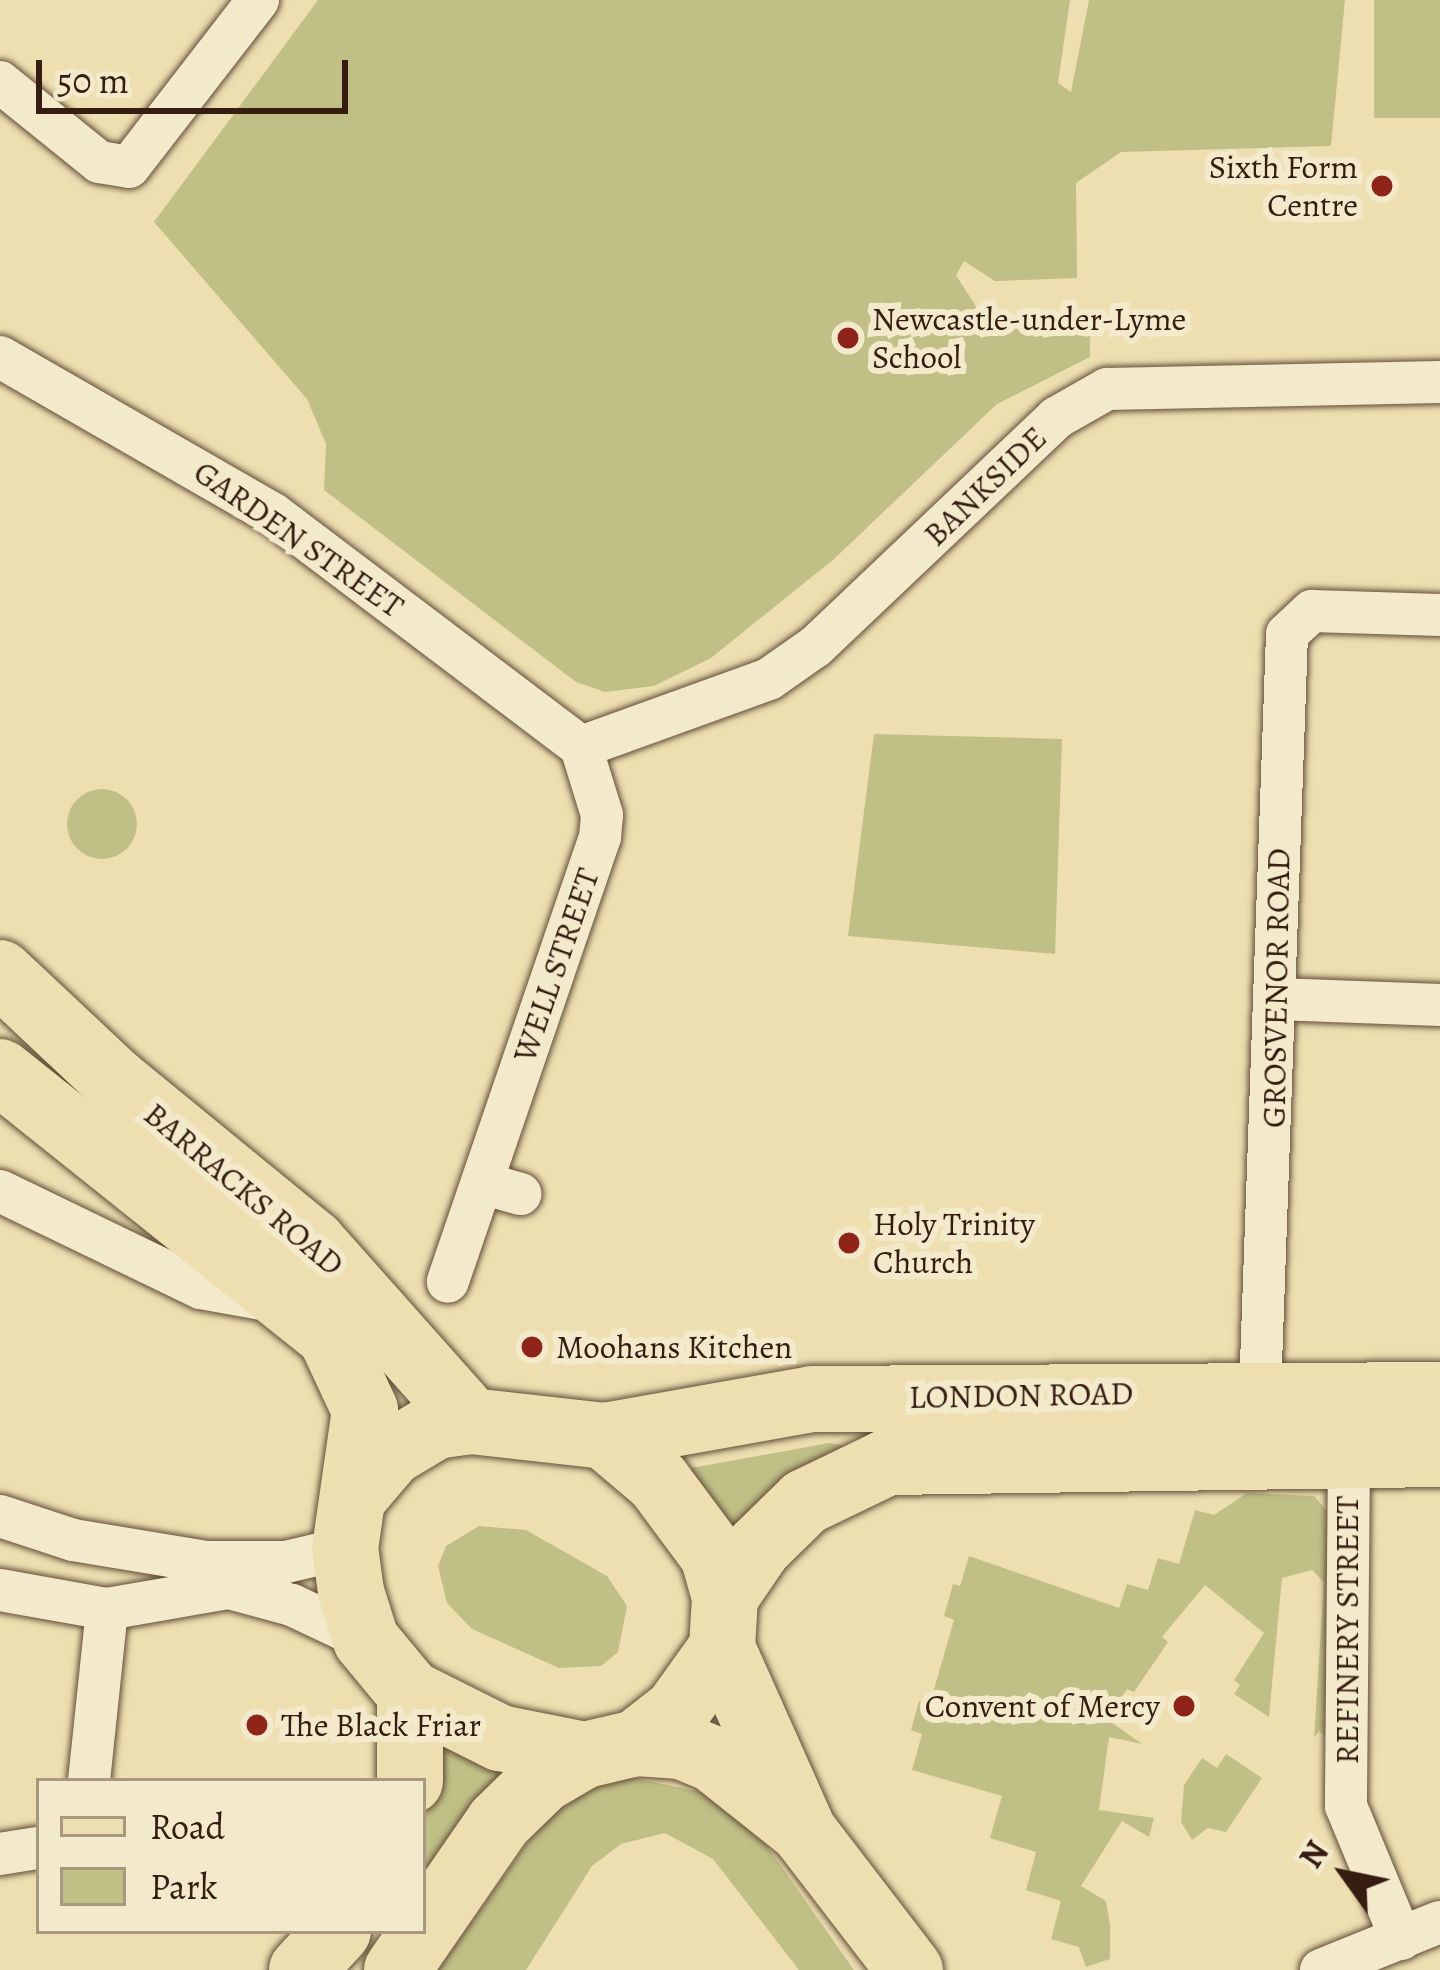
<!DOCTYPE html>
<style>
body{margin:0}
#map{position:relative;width:1440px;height:1970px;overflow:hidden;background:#eddfb0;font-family:Alegreya,serif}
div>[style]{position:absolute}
.green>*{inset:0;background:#c0c086;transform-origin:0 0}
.round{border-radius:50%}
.roads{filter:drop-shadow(0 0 3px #634e39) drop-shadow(0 0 3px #634e39)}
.minor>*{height:42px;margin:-21px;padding:0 21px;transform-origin:21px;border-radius:21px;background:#f3eacc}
.primary>*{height:66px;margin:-33px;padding:0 33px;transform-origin:33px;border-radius:33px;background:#eddfb0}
.trunk>*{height:66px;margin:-33px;padding:0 33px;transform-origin:33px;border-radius:33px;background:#eddfb0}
.dots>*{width:33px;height:33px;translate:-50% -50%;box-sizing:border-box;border:6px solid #f3eacc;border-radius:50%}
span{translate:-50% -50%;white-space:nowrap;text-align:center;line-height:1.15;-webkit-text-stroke:12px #f3eacc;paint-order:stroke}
.poi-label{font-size:33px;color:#351d11}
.right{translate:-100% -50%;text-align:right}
.left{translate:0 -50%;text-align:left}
.street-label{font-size:33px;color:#351d11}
.legend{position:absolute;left:36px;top:1778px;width:390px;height:156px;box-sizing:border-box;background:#f3eacc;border:3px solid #a79881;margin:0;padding:15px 21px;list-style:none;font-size:36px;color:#351d11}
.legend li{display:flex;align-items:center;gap:24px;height:60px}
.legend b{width:60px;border:3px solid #a79881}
.north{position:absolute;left:1284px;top:1814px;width:120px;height:120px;-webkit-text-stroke:9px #f3eacc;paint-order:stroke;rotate:303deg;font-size:33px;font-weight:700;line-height:48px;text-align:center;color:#351d11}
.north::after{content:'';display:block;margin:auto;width:42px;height:54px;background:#351d11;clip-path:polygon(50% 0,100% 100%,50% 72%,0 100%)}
.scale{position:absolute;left:36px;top:60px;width:312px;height:54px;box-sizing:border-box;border:6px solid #351d11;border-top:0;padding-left:15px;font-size:36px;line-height:42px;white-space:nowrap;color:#351d11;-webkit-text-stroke:9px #f3eacc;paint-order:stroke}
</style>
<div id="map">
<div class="green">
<div style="clip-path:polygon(318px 0,1070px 0,1058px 83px,1071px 92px,1089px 0,1345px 0,1331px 146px,1121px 152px,1076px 183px,1077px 278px,995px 281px,964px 261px,956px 275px,980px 313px,1006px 328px,1090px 319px,1090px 357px,997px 404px,834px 559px,711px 658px,654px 686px,605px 692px,576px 682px,324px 490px,326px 444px,307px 399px,154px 222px)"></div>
<div style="left:1374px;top:0;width:66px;height:118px"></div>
<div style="clip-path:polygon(874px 734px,1062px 739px,1055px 954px,848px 936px)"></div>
<div class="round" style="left:67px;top:789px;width:70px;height:70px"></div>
<div style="clip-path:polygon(829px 1443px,842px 1445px,837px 1455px,738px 1537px,686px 1478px,692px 1468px)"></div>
<div style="clip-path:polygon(1247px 1493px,1314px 1496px,1334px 1519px,1331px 1740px,1319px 1731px,1314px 1738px,1324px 1582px,1312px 1570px,1282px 1578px,1269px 1717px,1234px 1694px,1240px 1685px,1234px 1680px,1264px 1633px,1205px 1585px,1162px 1637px,1168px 1642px,1134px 1692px,1127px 1689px,1107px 1719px,1142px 1744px,1109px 1737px,1099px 1810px,1154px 1818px,1149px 1837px,1122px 1821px,1081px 1886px,1106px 1901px,1110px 1925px,1110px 1959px,1086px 1967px,1079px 1947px,1051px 1939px,1061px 1901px,1026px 1890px,1036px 1852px,990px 1838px,1002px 1796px,912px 1770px,922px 1734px,911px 1730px,919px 1701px,930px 1703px,954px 1620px,944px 1616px,953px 1584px,960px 1586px,969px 1556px,1119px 1608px,1127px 1584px,1148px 1590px,1158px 1558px,1179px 1564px,1195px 1510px,1214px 1515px)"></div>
<div style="clip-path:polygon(479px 1526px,526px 1530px,607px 1576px,627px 1606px,618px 1652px,601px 1666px,559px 1668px,472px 1629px,447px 1603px,438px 1566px,446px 1546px)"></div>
<div style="clip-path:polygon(441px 1739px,515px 1771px,423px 1880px,423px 1833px)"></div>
<div style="clip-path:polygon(1226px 1754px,1262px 1778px,1226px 1832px,1208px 1828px,1192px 1840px,1181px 1822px,1184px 1785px,1202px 1758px,1217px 1768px)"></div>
<div style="clip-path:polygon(629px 1777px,701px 1792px,750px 1822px,854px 1970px,799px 1970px,713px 1859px,665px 1833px,621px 1844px,592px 1866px,526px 1970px,438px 1970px,545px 1818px,593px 1786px)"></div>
</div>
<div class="roads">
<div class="minor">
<div style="left:0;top:82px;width:127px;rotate:38.9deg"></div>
<div style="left:99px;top:162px;width:30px;rotate:9deg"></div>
<div style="left:129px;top:167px;width:211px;rotate:-52.3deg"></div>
<div style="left:0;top:357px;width:315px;rotate:29.9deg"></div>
<div style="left:273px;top:514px;width:386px;rotate:37.1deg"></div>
<div style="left:581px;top:747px;width:71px;rotate:72.8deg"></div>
<div style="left:602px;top:815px;width:22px;rotate:95deg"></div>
<div style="left:600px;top:837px;width:470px;rotate:108.9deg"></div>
<div style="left:581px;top:747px;width:200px;rotate:-19.9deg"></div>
<div style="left:769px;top:679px;width:57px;rotate:-35.1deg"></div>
<div style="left:816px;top:646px;width:331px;rotate:-43.5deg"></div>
<div style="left:1056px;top:418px;width:59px;rotate:-29.6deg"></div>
<div style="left:1107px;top:389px;width:333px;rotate:-1.2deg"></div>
<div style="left:1276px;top:999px;width:164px;rotate:2.1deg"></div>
<div style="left:482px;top:1183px;width:40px;rotate:16deg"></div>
<div style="left:0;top:1191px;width:223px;rotate:25.8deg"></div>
<div style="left:201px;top:1288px;width:79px;rotate:10.2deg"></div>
<div style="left:1260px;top:1392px;width:758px;rotate:-87.96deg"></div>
<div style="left:1287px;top:634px;width:34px;rotate:-43deg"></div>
<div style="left:1312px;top:611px;width:128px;rotate:1.8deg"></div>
<div style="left:1349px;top:1454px;width:352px;rotate:90.5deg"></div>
<div style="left:1346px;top:1806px;width:144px;rotate:67.5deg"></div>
<div style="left:0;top:1516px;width:77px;rotate:18.2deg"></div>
<div style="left:73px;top:1540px;width:135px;rotate:9.4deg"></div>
<div style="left:206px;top:1562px;width:80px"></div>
<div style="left:286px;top:1562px;width:61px;rotate:-13.3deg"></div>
<div style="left:0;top:1590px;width:109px;rotate:10.1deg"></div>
<div style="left:107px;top:1609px;width:124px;rotate:-9.8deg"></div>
<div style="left:229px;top:1588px;width:65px;rotate:15.1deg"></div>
<div style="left:292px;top:1605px;width:82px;rotate:25.3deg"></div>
<div style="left:89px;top:1781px;width:173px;rotate:-84deg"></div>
<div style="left:0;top:1854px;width:39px;rotate:-9deg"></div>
<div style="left:1321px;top:1970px;width:128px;rotate:-22deg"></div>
</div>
<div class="primary">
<div style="left:722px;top:1648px;width:201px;rotate:66deg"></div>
<div style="left:804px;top:1832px;width:174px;rotate:52.5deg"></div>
<div style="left:636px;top:1743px;width:45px;rotate:3.8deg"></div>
<div style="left:681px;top:1746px;width:35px;rotate:22deg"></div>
<div style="left:713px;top:1759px;width:112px;rotate:38.5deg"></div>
</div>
<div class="trunk">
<div style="left:0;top:973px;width:156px;rotate:43.2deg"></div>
<div style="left:114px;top:1080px;width:257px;rotate:39.3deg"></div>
<div style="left:313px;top:1243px;width:238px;rotate:48.4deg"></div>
<div style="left:0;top:1072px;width:422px;rotate:38.6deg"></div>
<div style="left:330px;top:1335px;width:83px;rotate:65deg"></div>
<div style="left:365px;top:1410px;width:139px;rotate:98.2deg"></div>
<div style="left:345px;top:1548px;width:44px;rotate:82.2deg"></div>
<div style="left:351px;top:1592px;width:50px;rotate:72.6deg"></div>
<div style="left:366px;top:1640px;width:69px;rotate:50.3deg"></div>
<div style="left:410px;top:1693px;width:101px;rotate:26.6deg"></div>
<div style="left:500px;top:1738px;width:87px;rotate:11.3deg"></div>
<div style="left:585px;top:1755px;width:52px;rotate:-13.2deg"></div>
<div style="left:636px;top:1743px;width:52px;rotate:-38deg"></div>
<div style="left:677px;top:1711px;width:77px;rotate:-54.5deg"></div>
<div style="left:722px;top:1648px;width:51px;rotate:-86.6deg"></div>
<div style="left:725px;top:1597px;width:44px;rotate:-105.9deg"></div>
<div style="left:713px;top:1555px;width:92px;rotate:-126.6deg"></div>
<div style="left:658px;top:1481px;width:70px;rotate:-139.7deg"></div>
<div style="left:605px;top:1436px;width:135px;rotate:-173.6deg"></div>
<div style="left:471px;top:1421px;width:35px;rotate:172deg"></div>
<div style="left:436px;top:1426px;width:52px;rotate:149deg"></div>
<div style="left:391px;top:1453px;width:52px;rotate:130.4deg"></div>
<div style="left:605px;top:1436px;width:210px;rotate:-10.1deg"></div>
<div style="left:812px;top:1399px;width:628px;rotate:-0.36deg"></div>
<div style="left:725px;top:1597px;width:60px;rotate:-55.8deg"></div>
<div style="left:759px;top:1547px;width:64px;rotate:-44.4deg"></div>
<div style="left:805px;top:1502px;width:92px;rotate:-25.7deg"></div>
<div style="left:888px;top:1462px;width:552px;rotate:-0.83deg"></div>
<div style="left:410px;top:1693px;width:88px;rotate:90deg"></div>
<div style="left:302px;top:1970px;width:53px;rotate:-47.3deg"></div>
<div style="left:397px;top:1970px;width:180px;rotate:-55.4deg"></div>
<div style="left:499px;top:1822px;width:60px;rotate:-44.3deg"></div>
<div style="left:542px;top:1780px;width:50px;rotate:-30.2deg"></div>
</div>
</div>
<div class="dots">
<div style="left:1382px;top:186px;background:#8f2418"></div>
<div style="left:848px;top:338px;background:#8f2418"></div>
<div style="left:849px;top:1243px;background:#8f2418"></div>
<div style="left:532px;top:1347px;background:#8f2418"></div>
<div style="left:1184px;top:1706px;background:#8f2418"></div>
<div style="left:257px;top:1725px;background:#8f2418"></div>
</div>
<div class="poi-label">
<span class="right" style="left:1358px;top:186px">Sixth Form<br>Centre</span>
<span class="left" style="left:872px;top:338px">Newcastle-under-Lyme<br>School</span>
<span class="left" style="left:873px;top:1243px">Holy Trinity<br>Church</span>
<span class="left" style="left:556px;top:1347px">Moohans Kitchen</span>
<span class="right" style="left:1160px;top:1706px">Convent of Mercy</span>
<span class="left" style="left:281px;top:1725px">The Black Friar</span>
</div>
<div class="street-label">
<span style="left:985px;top:486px;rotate:-44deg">BANKSIDE</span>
<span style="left:299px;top:539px;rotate:35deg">GARDEN STREET</span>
<span style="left:556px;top:965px;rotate:-71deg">WELL STREET</span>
<span style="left:1276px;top:988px;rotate:-89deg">GROSVENOR ROAD</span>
<span style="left:244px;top:1189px;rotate:40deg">BARRACKS ROAD</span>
<span style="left:1021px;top:1395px;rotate:-1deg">LONDON ROAD</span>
<span style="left:1347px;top:1630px;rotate:-90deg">REFINERY STREET</span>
</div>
<ul class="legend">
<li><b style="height:15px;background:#eddfb0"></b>Road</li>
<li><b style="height:33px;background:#c0c086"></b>Park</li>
</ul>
<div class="north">N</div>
<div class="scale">50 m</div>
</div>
